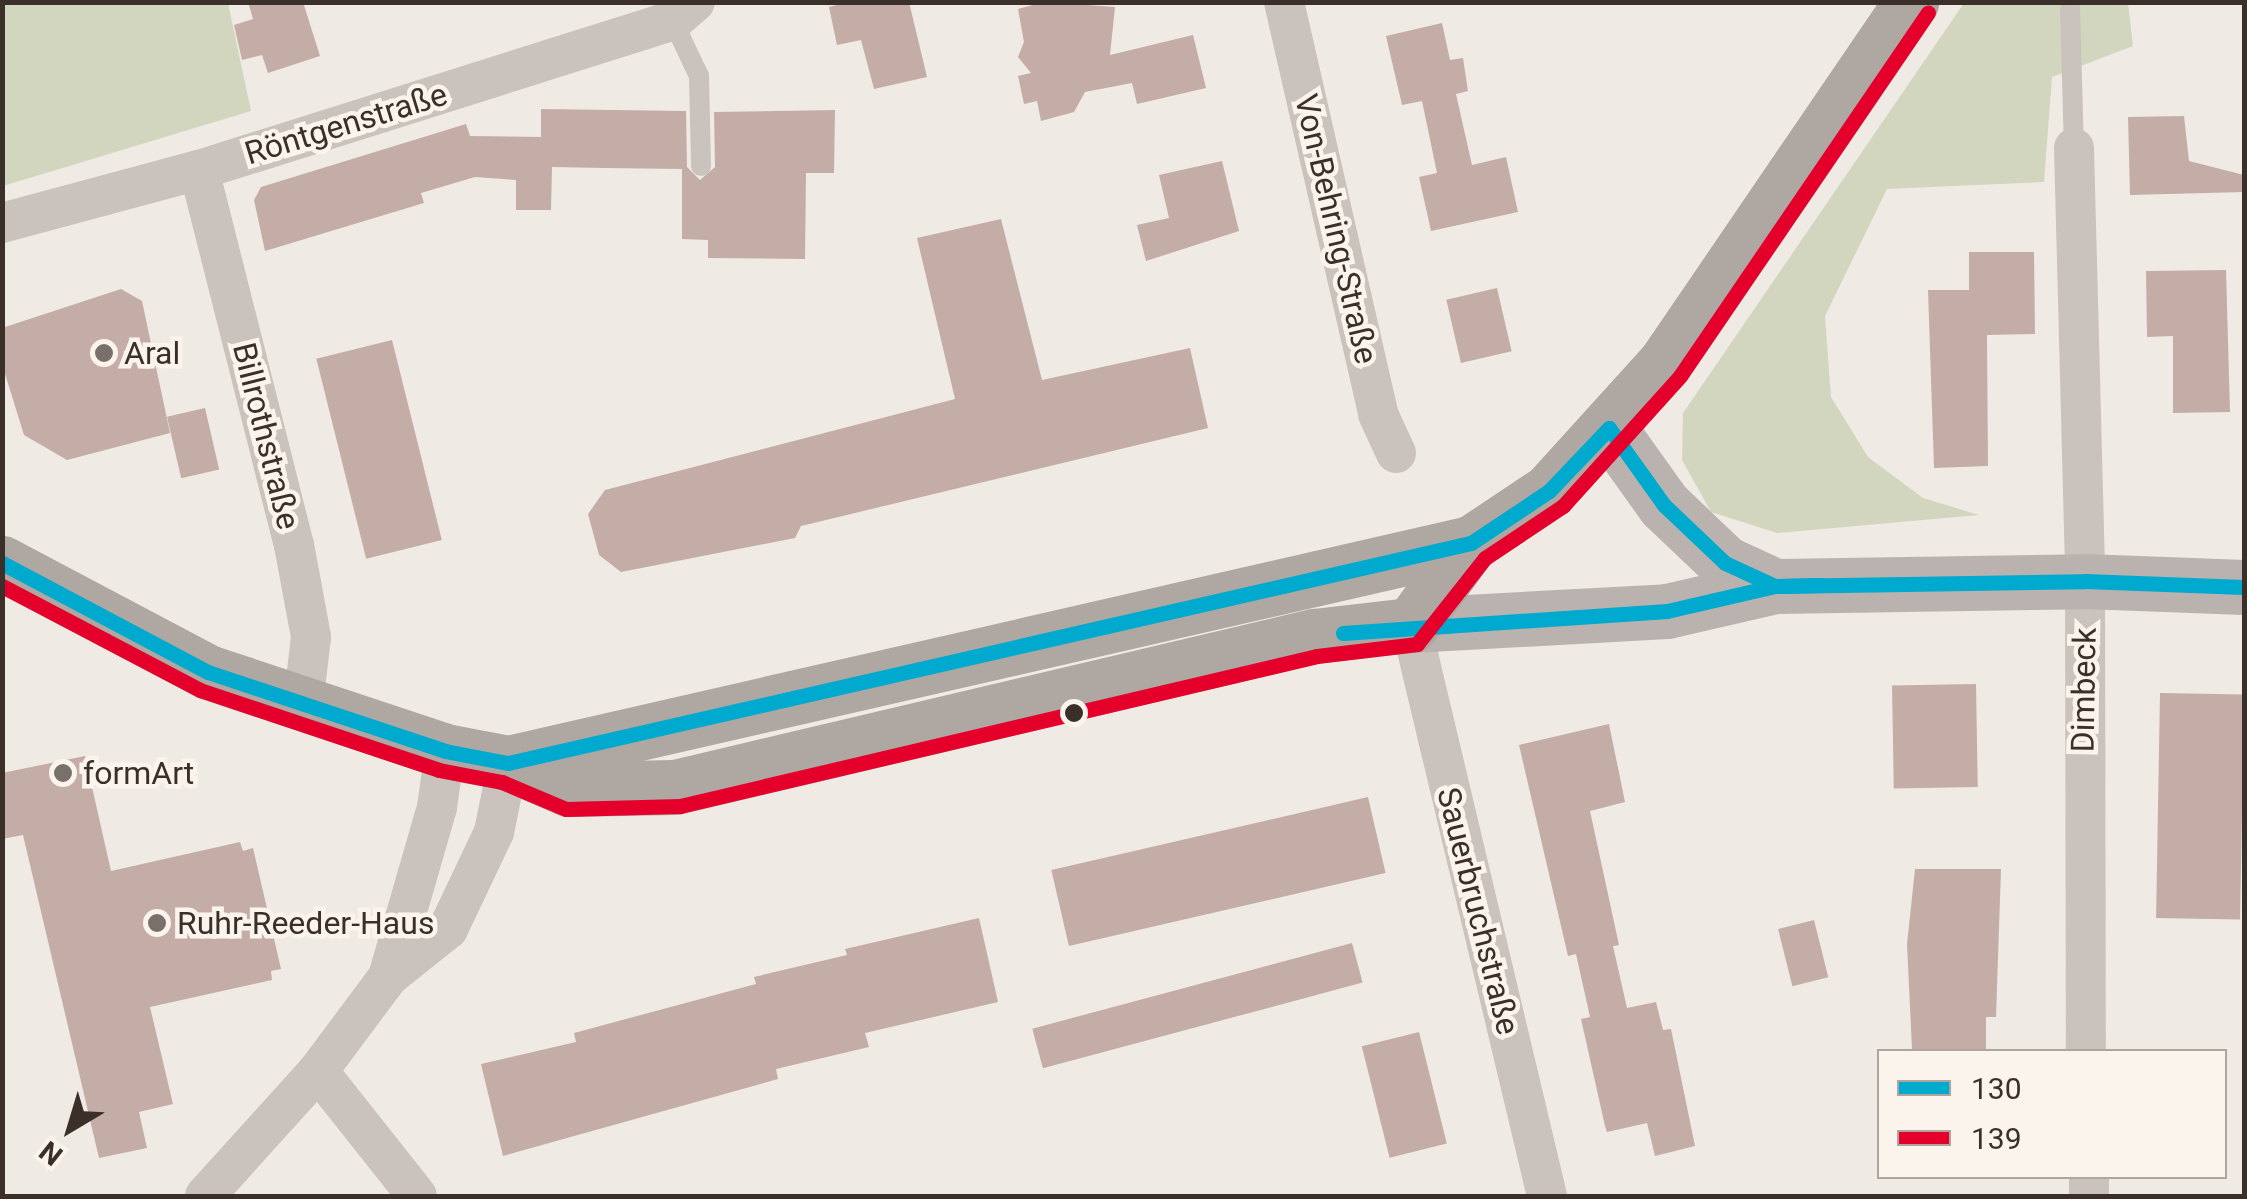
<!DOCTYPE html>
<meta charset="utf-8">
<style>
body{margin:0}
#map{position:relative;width:2247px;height:1199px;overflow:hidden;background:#f0eae5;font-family:Roboto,sans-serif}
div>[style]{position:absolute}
.green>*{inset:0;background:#d2d6be}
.building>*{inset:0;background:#c4ada6;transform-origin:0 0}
.lane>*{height:20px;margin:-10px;padding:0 10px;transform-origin:10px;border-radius:10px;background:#cac2bd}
.street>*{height:40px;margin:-20px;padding:0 20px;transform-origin:20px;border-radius:20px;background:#cac2bd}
.secondary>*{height:55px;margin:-27.5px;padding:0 27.5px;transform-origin:27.5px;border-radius:27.5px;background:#bab2ae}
.primary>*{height:55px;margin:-27.5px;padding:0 27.5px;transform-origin:27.5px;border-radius:27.5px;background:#afa7a2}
.bus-1>*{height:15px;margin:-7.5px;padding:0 7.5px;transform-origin:7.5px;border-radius:7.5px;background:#00a9ce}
.bus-2>*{height:15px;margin:-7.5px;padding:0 7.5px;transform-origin:7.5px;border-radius:7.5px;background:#e4002b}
.dots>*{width:28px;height:28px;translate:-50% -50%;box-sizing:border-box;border:5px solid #fbf4ed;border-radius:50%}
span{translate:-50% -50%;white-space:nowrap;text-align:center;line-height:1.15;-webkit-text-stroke:9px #fbf4ed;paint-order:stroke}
.street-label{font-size:32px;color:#3b2f2a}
.poi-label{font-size:32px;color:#3b2f2a}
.left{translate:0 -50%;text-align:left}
.frame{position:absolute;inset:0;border:5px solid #3b2f2a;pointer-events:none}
.legend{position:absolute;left:1877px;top:1049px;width:350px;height:130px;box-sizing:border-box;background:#fbf4ed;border:2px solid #aea59f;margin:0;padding:12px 18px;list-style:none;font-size:30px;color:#3b2f2a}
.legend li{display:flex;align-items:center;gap:20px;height:50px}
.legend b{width:50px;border:2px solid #aea59f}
.north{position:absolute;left:20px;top:1079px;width:100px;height:100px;-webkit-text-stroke:8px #fbf4ed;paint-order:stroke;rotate:218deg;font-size:28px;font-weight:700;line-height:40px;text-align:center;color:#3b2f2a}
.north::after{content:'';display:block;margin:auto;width:35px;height:45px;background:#3b2f2a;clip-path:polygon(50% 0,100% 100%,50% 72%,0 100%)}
</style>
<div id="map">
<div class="green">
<div style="clip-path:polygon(3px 2px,228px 3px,251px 111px,3px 186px)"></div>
<div style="clip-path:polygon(1964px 3px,2128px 3px,2133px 46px,2052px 77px,2044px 182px,1887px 189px,1825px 316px,1831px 397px,1868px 457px,1923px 498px,1979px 515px,1777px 533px,1711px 512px,1682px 460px,1683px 413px)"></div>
</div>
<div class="building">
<div style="clip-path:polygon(248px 2px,303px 2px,320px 56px,268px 73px,262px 55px,242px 60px,234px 25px,253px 19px)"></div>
<div style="clip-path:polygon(849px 2px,909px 2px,927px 77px,874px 89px,861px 40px,837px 45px,829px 7px)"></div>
<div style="clip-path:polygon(1044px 2px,1115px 7px,1110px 55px,1193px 35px,1206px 88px,1137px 104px,1132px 83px,1085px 92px,1074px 112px,1041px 121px,1037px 101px,1024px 104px,1018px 76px,1031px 73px,1018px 57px,1024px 42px,1018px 9px)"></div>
<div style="clip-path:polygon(1442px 23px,1450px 60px,1463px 58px,1468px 91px,1456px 94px,1472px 165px,1506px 157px,1518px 212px,1431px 231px,1419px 177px,1437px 173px,1422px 101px,1402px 105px,1386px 36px)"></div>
<div style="clip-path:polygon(541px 109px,686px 111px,687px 167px,700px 180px,715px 167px,714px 112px,835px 110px,834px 173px,806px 173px,805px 259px,708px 258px,708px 240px,682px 239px,682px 169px,605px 168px,552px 167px,551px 210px,516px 210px,516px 180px,475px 177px,421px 193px,424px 203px,265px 251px,254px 200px,261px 187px,466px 124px,470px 136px,541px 137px)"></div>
<div style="clip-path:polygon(2184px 116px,2189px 161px,2244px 175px,2244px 192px,2130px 195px,2128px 117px)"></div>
<div style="clip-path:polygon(1222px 161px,1239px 231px,1146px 261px,1137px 225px,1169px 218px,1159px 175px)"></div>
<div style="clip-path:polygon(1001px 219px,1042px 380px,1190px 348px,1208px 428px,801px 526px,795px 538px,621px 572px,599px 555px,588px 514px,605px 490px,955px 399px,917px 238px)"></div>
<div style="clip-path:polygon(1969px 252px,2034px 252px,2035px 334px,1987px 335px,1988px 466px,1934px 468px,1928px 290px,1969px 290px)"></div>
<div style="clip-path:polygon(2226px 270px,2230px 412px,2173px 413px,2173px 336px,2147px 337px,2146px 271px)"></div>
<div style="left:1497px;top:288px;width:65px;height:52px;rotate:77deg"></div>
<div style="clip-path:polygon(121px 289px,142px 301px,170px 433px,67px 460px,24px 435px,2px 364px,2px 328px)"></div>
<div style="left:392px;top:340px;width:206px;height:78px;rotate:76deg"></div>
<div style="left:205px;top:408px;width:63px;height:39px;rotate:77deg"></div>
<div style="left:1976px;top:684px;width:103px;height:84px;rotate:89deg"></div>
<div style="left:2160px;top:693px;width:84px;height:225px;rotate:1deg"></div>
<div style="clip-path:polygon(1609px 724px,1625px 802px,1590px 811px,1619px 945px,1613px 946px,1627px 1008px,1656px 1002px,1663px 1030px,1671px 1029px,1695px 1146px,1655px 1156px,1647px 1123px,1607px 1132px,1605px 1126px,1581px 1019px,1590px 1017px,1576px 954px,1568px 956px,1519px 745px)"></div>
<div style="clip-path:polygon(85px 756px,111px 871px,240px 842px,243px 851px,253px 848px,281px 969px,271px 971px,272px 980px,150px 1007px,173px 1104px,139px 1112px,147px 1148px,99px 1158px,23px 835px,2px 839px,2px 773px)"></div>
<div style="left:1368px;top:797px;width:78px;height:325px;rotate:77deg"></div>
<div style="clip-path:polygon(1915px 869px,2001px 869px,1996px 1017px,1986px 1017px,1986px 1050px,1912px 1049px,1907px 944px)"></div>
<div style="clip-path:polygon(979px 918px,998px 1002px,865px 1033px,869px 1047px,776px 1069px,778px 1079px,503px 1156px,481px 1064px,576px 1042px,574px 1033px,756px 984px,754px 977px,847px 955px,845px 949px)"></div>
<div style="left:1814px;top:920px;width:59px;height:37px;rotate:76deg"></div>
<div style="left:1352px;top:943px;width:41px;height:331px;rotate:75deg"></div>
<div style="left:1419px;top:1032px;width:115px;height:59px;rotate:76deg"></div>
</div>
<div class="lane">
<div style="left:2070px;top:8px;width:140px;rotate:88.4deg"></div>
<div style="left:673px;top:21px;width:61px;rotate:64.7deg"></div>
<div style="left:699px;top:76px;width:90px;rotate:88.7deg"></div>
</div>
<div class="street">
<div style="left:1284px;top:2px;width:423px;rotate:77.1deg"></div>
<div style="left:1378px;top:414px;width:43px;rotate:65.2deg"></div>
<div style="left:2074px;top:148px;width:423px;rotate:88.5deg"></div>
<div style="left:2085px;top:571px;width:481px;rotate:89.9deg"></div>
<div style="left:199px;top:170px;width:387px;rotate:75.8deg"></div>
<div style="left:294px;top:545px;width:94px;rotate:79.5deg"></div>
<div style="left:311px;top:637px;width:68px;rotate:96.7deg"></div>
<div style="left:2px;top:223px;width:204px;rotate:-15.1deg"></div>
<div style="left:199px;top:170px;width:497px;rotate:-17.5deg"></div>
<div style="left:673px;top:21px;width:29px;rotate:-41deg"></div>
<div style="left:1411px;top:625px;width:587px;rotate:76.6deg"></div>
<div style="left:388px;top:977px;width:177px;rotate:-73.9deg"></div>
<div style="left:437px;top:807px;width:57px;rotate:-81.9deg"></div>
<div style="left:318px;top:1071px;width:159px;rotate:51.6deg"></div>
<div style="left:2089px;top:1176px;width:20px;rotate:90deg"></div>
<div style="left:205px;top:1196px;width:169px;rotate:-47.9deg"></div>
<div style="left:318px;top:1071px;width:117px;rotate:-53.3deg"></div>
<div style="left:388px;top:977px;width:77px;rotate:-38.7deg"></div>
<div style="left:448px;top:929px;width:107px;rotate:-64.6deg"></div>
<div style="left:494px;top:832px;width:70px;rotate:-78.5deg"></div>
</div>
<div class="secondary">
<div style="left:1609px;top:428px;width:95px;rotate:54.5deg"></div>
<div style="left:1664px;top:505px;width:84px;rotate:43.6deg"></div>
<div style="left:1725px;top:563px;width:55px;rotate:24.7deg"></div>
<div style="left:1411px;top:625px;width:256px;rotate:-3.1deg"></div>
<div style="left:1667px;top:611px;width:111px;rotate:-13deg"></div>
<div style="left:1775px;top:586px;width:310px;rotate:-0.9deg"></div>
<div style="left:2085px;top:581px;width:159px;rotate:2.2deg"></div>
</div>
<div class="primary">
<div style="left:2px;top:563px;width:233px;rotate:27.9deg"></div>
<div style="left:208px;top:672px;width:250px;rotate:18.4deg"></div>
<div style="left:445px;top:751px;width:64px;rotate:10.8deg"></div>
<div style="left:508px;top:763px;width:65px;rotate:23.4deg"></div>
<div style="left:568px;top:789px;width:107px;rotate:-1.1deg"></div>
<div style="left:675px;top:787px;width:657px;rotate:-13.3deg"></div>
<div style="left:1314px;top:636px;width:98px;rotate:-6.5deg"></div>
<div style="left:1411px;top:625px;width:102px;rotate:-53.8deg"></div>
<div style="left:1471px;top:543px;width:94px;rotate:-33.7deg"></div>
<div style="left:1549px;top:491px;width:173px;rotate:-47.8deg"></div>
<div style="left:1665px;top:363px;width:437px;rotate:-55.7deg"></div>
<div style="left:508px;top:763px;width:988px;rotate:-12.87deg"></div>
</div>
<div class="bus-1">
<div style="left:2px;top:563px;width:233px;rotate:27.9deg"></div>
<div style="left:208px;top:672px;width:250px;rotate:18.4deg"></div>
<div style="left:445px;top:751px;width:64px;rotate:10.8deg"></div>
<div style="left:508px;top:763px;width:988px;rotate:-12.87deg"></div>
<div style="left:1471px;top:543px;width:94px;rotate:-33.7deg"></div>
<div style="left:1549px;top:491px;width:87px;rotate:-46.4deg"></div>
<div style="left:1609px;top:428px;width:95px;rotate:54.5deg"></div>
<div style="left:1664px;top:505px;width:84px;rotate:43.6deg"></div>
<div style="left:1725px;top:563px;width:55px;rotate:24.7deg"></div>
<div style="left:1775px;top:586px;width:310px;rotate:-0.9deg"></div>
<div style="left:2085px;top:581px;width:159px;rotate:2.2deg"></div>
<div style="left:1343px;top:633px;width:325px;rotate:-3.9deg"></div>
<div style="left:1667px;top:611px;width:111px;rotate:-13deg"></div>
<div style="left:1775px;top:586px;width:45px;rotate:-1.3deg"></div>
</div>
<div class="bus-2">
<div style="left:2px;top:586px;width:224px;rotate:27.7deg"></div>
<div style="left:200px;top:690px;width:252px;rotate:18.5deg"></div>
<div style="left:439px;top:770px;width:64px;rotate:10.8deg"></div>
<div style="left:502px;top:782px;width:69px;rotate:22.9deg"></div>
<div style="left:566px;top:809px;width:114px;rotate:-1.5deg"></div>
<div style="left:680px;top:806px;width:654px;rotate:-13.25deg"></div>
<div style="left:1317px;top:656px;width:101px;rotate:-6.8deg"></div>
<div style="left:1417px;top:644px;width:110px;rotate:-51.7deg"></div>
<div style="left:1485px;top:558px;width:94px;rotate:-33.7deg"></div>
<div style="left:1563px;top:506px;width:175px;rotate:-48deg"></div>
<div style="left:1680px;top:376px;width:440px;rotate:-55.7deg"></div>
</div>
<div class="dots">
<div style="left:104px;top:353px;background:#7a706b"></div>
<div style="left:1074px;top:713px;background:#3b2f2a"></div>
<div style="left:63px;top:773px;background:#7a706b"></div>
<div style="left:157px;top:923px;background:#7a706b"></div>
</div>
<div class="street-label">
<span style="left:346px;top:124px;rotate:-17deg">Röntgenstraße</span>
<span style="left:1336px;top:229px;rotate:77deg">Von-Behring-Straße</span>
<span style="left:266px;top:436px;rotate:76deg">Billrothstraße</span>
<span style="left:2084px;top:690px;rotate:-89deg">Dimbeck</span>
<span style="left:1478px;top:911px;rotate:76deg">Sauerbruchstraße</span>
</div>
<div class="poi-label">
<span class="left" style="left:124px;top:353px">Aral</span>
<span class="left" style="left:83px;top:773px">formArt</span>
<span class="left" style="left:177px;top:923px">Ruhr-Reeder-Haus</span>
</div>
<div class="frame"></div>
<ul class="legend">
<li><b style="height:12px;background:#00a9ce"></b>130</li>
<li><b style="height:12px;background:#e4002b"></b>139</li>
</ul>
<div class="north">N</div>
</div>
